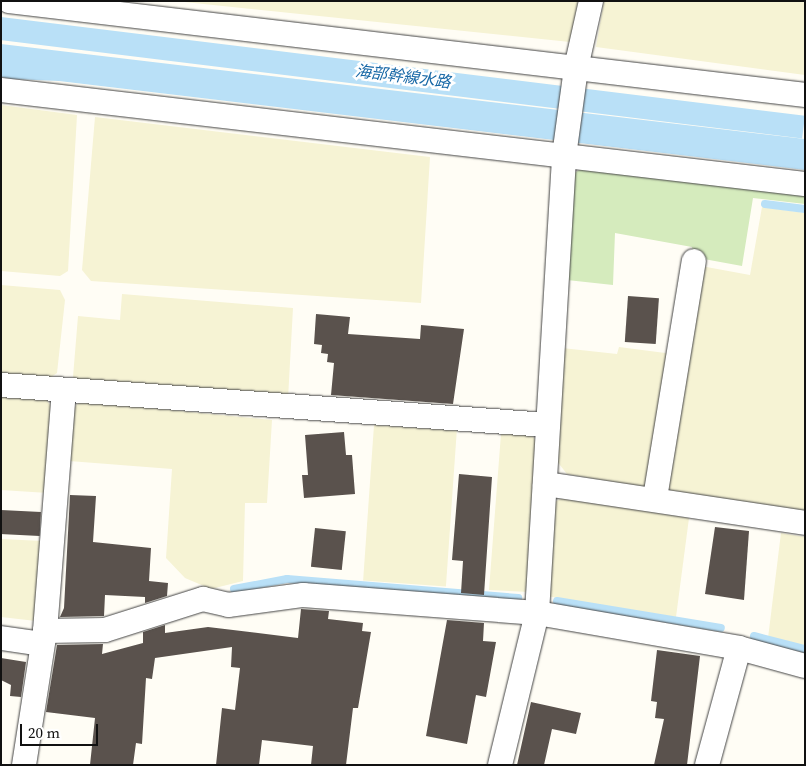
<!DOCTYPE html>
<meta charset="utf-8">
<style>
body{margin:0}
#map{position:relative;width:806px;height:766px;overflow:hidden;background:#fffdf5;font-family:"Source Serif 4","Noto Sans JP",serif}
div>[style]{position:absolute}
.farmland>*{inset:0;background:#f6f3d4;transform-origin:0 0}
.green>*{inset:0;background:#d5ebbd}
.water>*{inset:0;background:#b9e0f7;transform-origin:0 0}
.stream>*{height:8px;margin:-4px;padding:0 4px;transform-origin:4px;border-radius:4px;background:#b9e0f7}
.building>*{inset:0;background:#5a524d;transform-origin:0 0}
.roads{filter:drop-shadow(0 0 1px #444) drop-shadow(0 0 1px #444)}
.minor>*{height:24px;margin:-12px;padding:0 12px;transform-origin:12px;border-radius:12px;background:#fff}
span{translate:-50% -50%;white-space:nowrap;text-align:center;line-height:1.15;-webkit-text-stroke:5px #fff;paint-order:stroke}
.water-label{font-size:16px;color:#1768a6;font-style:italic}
.frame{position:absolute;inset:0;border:2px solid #111;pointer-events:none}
.scale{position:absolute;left:20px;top:724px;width:78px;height:22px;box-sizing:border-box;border:2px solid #111;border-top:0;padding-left:6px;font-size:15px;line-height:18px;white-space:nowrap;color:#111;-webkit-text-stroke:4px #fff;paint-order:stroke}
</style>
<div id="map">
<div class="farmland">
<div style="clip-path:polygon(175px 1px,578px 1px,570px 42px)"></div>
<div style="clip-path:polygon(604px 1px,805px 1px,805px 75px,596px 47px)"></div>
<div style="clip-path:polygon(1px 105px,77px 115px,68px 271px,60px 276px,1px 271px)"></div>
<div style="clip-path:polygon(95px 117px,430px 157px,421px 303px,91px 281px,82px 270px)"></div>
<div style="clip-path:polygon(762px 207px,805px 213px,805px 513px,668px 492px,701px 266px,750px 275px)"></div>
<div style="clip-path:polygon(1px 285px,60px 290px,65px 300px,57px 373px,45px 381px,1px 378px)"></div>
<div style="clip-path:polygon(122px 294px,293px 308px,288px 399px,81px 386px,73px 377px,78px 316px,120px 320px)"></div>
<div style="clip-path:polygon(619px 347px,673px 354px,646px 488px,567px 474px,556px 460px,562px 348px,617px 354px)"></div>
<div style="clip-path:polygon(1px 395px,46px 399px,55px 412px,48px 493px,1px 490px)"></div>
<div style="clip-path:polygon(81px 401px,272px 420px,267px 503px,245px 503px,243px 581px,211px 589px,185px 578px,166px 558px,172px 469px,69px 461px,71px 410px)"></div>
<div style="left:374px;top:425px;width:83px;height:156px;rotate:4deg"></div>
<div style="clip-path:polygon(501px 434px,531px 434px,539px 445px,529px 592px,489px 590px)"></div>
<div style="clip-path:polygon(565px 497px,689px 518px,676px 617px,546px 596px,552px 503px)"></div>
<div style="clip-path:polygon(781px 533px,805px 537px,805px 647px,768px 638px)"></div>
<div style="clip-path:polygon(1px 539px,43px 541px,36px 621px,1px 617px)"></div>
</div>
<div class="green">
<div style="clip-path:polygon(582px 168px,805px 194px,805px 204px,753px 198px,742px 266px,693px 257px,692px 247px,615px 233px,613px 285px,567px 280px,573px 174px)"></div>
</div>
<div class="water">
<div style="left:1px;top:17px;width:810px;height:23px;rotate:7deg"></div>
<div style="clip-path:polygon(1px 44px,805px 139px,805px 170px,59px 81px,11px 79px,1px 77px)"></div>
</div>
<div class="stream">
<div style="left:765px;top:204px;width:40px;rotate:7.1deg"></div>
<div style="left:234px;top:589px;width:54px;rotate:-10.7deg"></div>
<div style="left:287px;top:579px;width:232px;rotate:4.7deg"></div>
<div style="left:557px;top:601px;width:166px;rotate:9.3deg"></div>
<div style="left:754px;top:636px;width:53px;rotate:14.3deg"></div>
</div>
<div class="building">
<div style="left:628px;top:296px;width:31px;height:46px;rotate:4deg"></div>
<div style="clip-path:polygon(316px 314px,350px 317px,348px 334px,420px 339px,421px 325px,464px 329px,453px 404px,331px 395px,334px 363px,327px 362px,328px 354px,321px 353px,322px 345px,314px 344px)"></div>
<div style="clip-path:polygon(344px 432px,346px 455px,352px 455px,355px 494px,304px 498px,302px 475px,308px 475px,305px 435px)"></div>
<div style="clip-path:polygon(459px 474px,492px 477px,484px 595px,461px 593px,463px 561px,452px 560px)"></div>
<div style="clip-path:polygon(70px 495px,96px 496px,93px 542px,151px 548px,149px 581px,168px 583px,167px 596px,145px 603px,145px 597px,105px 595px,104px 616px,60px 617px,64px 608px)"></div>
<div style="left:1px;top:510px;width:40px;height:24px;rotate:3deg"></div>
<div style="clip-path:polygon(715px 527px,749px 531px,744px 600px,705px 594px)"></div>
<div style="left:315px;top:528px;width:31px;height:39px;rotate:6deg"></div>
<div style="clip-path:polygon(301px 609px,329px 611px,328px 619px,363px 623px,362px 631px,371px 632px,358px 708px,353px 708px,346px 765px,311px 765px,313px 746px,262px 740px,259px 765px,216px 765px,222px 708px,235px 710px,240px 668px,231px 667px,232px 647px,155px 658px,152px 679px,146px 678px,142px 744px,136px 743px,133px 765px,90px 765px,95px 718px,46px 712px,57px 645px,103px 644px,102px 654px,143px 643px,143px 632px,165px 625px,165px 633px,208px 627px,298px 638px)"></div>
<div style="clip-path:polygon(447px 620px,484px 623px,483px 641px,496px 642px,486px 697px,476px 695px,467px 744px,426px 736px)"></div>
<div style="clip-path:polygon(657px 650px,700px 656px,687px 765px,654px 765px,664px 719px,655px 718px,657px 702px,651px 701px)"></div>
<div style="clip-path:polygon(1px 658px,26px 662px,21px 697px,10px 696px,11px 685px,1px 680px)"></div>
<div style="clip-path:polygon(531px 702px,581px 713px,576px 734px,552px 729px,544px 765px,517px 765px)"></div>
</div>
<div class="roads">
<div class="minor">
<div style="left:9px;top:1px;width:802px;rotate:6.73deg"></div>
<div style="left:1px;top:90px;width:809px;rotate:6.67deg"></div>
<div style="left:1px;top:385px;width:547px;rotate:4.19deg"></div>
<div style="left:545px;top:484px;width:263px;rotate:8.5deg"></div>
<div style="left:655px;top:498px;width:240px;rotate:-80.7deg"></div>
<div style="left:45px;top:631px;width:60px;rotate:-1deg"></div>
<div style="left:105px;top:630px;width:103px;rotate:-17.6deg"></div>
<div style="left:203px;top:599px;width:26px;rotate:13deg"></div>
<div style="left:228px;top:605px;width:76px;rotate:-7.6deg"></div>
<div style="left:303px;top:595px;width:235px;rotate:4.4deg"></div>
<div style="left:537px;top:613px;width:205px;rotate:9.8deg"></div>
<div style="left:739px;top:648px;width:68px;rotate:15.3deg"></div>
<div style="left:1px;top:638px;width:41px;rotate:8.3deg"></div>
<div style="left:24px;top:765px;width:136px;rotate:-81.1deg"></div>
<div style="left:45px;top:631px;width:241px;rotate:-85.5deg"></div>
<div style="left:500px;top:765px;width:156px;rotate:-76.3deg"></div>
<div style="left:537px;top:613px;width:458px;rotate:-86.6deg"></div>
<div style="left:564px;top:156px;width:89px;rotate:-82.2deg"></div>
<div style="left:576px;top:68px;width:69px;rotate:-77.4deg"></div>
<div style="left:707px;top:765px;width:121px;rotate:-74.7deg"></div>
</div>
</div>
<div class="water-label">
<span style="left:403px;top:76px;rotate:7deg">海部幹線水路</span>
</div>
<div class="frame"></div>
<div class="scale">20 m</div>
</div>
